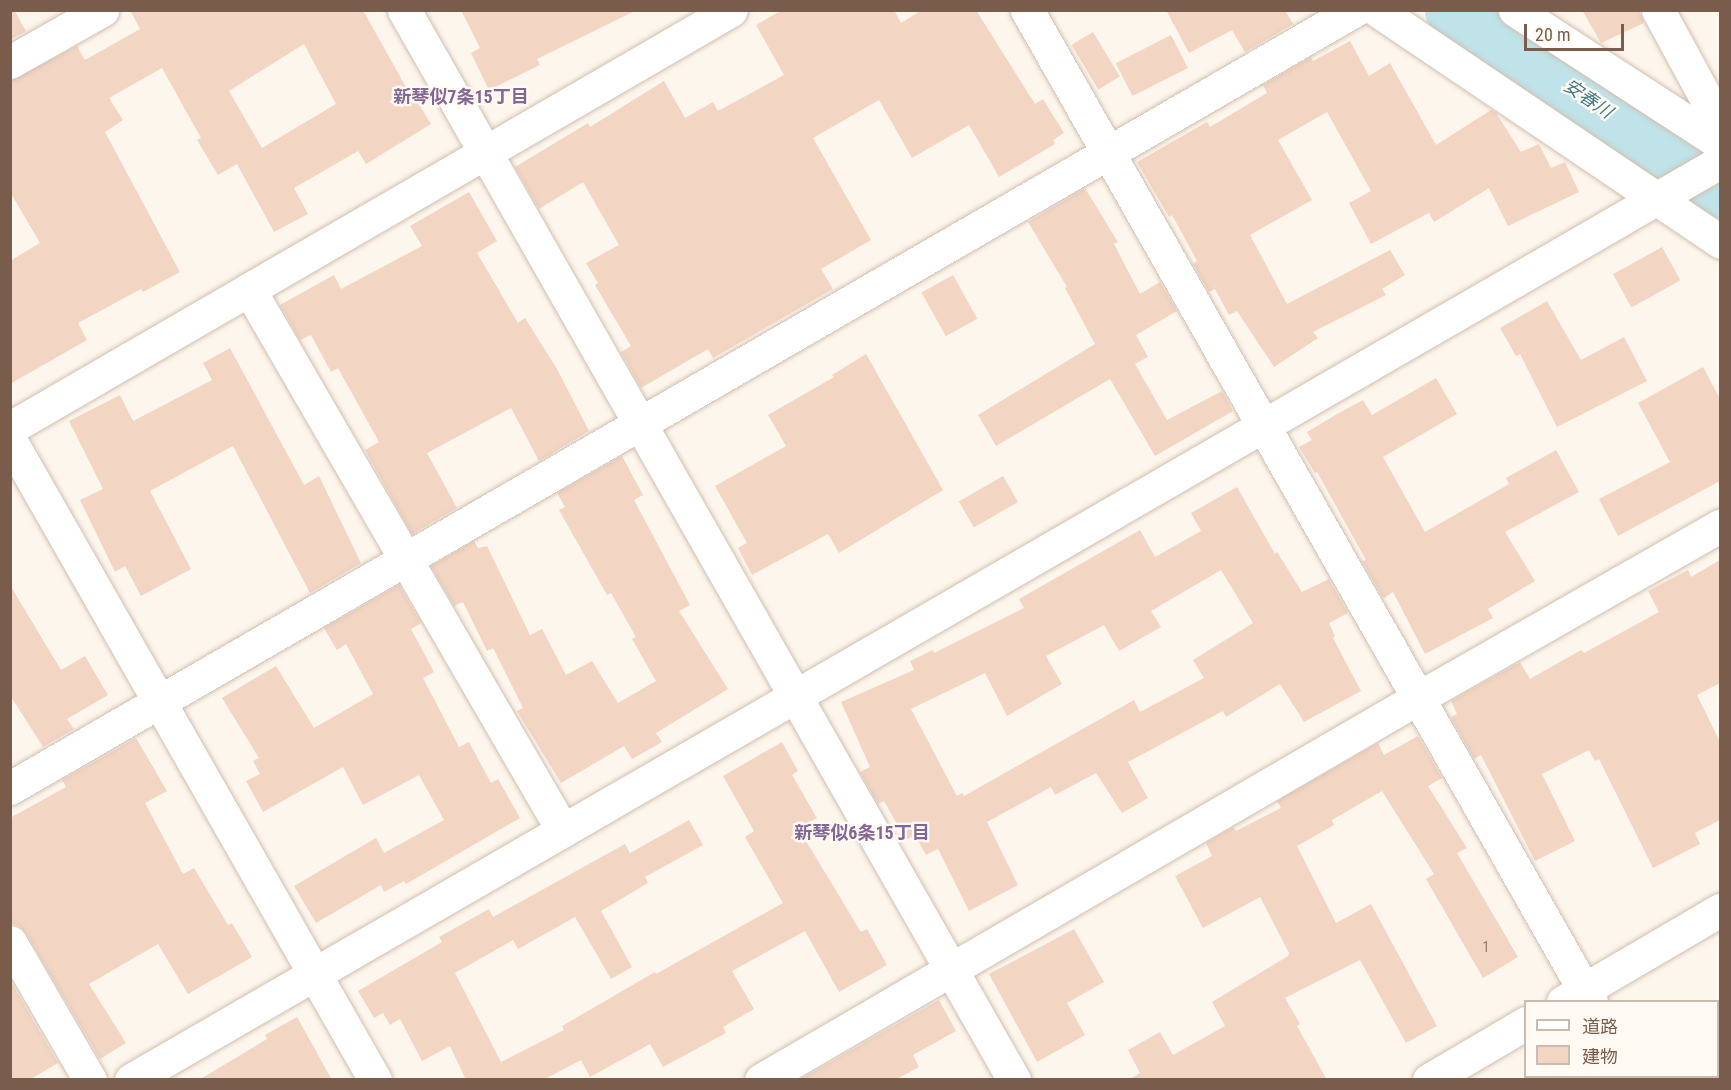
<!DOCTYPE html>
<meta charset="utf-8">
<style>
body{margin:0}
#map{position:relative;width:1731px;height:1090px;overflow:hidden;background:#fdf6ec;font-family:"Roboto Condensed","Noto Sans JP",sans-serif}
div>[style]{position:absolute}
.river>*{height:60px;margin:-30px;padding:0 30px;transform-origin:30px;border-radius:30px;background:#bfe3e8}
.building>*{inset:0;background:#f3d5c3;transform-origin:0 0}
.roads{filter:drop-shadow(0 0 2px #d1beb0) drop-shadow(0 0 2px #d1beb0)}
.street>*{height:33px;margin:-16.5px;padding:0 16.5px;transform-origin:16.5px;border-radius:16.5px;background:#fff}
.secondary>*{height:33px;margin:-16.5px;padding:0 16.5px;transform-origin:16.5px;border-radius:16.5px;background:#fff}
span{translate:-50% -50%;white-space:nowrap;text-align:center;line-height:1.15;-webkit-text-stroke:4.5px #fffaf3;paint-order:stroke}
.number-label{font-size:14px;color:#987a6a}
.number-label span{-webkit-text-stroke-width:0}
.neighbourhood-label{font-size:18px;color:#846695;font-weight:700}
.water-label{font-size:18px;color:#437c86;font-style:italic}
.frame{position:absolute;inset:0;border:12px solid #7a5c4d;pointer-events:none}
.legend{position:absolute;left:1524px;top:1000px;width:195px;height:78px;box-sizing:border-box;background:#fffaf3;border:2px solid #cabbb1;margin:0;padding:8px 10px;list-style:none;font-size:18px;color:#7a5c4d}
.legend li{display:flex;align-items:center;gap:12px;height:30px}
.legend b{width:30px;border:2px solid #cabbb1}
.scale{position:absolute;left:1524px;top:24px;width:100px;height:27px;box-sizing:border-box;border:3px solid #7a5c4d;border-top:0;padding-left:8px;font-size:18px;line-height:21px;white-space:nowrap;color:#7a5c4d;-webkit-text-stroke:4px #fffaf3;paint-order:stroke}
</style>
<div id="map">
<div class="river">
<div style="left:1455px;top:10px;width:319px;rotate:33.9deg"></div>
</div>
<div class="building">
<div style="clip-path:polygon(10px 10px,14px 10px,26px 31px,10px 40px)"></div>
<div style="clip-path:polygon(evenodd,130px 10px,363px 10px,407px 89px,409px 88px,431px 124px,366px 164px,358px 151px,294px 188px,308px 214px,274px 232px,237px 164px,218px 175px,197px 140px,201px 138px,162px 68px,109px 98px,123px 120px,105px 132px,180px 272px,143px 292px,141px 289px,78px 323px,87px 340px,10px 384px,10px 261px,40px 243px,10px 192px,10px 81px,77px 46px,85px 60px,140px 29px,130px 10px,304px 44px,336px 104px,262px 148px,229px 91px,304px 44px)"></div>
<div style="clip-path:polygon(461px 10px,637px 10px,537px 59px,540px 65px,489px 90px,471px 53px,480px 48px)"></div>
<div style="clip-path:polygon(782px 10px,894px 10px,901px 23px,922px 10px,976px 10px,1035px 104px,1043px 99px,1064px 133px,1053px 140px,1055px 144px,999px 177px,969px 125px,912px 158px,879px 100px,813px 138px,871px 240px,821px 269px,833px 289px,713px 358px,708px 349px,641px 388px,621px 352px,631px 346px,595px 285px,598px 283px,586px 263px,619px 245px,583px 182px,539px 209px,515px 167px,588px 123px,590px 127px,664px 81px,685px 118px,713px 102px,718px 111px,784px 75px,756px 25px)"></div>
<div style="clip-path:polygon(1166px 10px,1285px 10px,1293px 24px,1245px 52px,1232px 30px,1189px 53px)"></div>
<div style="clip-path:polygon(1582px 10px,1639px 10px,1644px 23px,1601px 43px)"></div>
<div style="left:1093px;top:32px;width:52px;height:25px;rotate:59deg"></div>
<div style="left:1171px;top:35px;width:37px;height:62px;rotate:63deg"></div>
<div style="clip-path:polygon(1350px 41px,1369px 76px,1390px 63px,1436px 145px,1491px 110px,1496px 113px,1521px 152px,1539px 144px,1551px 168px,1565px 162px,1579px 192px,1508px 226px,1489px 188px,1434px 222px,1429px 213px,1371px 244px,1349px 203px,1371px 191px,1327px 112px,1278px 140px,1312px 200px,1250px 235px,1287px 304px,1390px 250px,1405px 275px,1382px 289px,1386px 295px,1313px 332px,1318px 338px,1274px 367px,1237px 311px,1229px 315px,1215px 289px,1209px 292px,1193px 264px,1197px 261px,1172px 215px,1169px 217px,1137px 162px,1207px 122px,1210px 127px,1267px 93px,1263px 85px,1311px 57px,1313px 61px)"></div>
<div style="clip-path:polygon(1085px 188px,1118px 242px,1114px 244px,1140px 294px,1160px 282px,1177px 311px,1136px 335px,1148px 357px,1135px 364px,1167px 420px,1222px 391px,1233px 411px,1155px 456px,1110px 379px,996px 446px,978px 415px,1095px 344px,1065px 288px,1067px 287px,1028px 222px)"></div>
<div style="clip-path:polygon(469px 192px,497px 241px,477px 253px,518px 323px,525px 318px,557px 369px,589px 431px,539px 461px,511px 408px,427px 453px,457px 508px,412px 534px,365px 450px,379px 442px,338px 368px,331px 372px,311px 335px,300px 340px,280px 305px,334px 275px,341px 289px,422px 246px,410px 226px)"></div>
<div style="left:1662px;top:247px;width:38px;height:56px;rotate:61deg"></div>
<div style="left:953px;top:275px;width:50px;height:36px;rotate:61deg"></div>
<div style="clip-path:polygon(1547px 301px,1581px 360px,1624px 337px,1647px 381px,1557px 427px,1520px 354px,1516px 356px,1500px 328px)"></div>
<div style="clip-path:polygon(230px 348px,304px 485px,319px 476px,361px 563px,310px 593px,233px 446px,150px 491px,191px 569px,141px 596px,125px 566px,115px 572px,80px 500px,103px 489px,69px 421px,120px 395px,133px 421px,212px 380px,203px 363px)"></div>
<div style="clip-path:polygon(866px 354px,943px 490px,839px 553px,828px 534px,752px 575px,738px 548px,747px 543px,715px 486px,786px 446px,768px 415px,834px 377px,832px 375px)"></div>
<div style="clip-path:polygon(1703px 367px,1720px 399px,1720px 481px,1618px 536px,1599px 499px,1670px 462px,1638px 403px)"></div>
<div style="clip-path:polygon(1436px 378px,1457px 414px,1383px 457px,1425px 532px,1509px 484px,1506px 478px,1556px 450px,1579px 492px,1505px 532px,1535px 581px,1488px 609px,1493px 618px,1425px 654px,1393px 592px,1384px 598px,1382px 596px,1362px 561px,1366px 560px,1317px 472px,1315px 473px,1299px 447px,1312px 440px,1307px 432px,1337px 414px,1363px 400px,1372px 415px)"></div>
<div style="clip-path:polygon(622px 456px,643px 495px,634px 500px,690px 605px,679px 611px,728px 689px,656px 733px,662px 742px,632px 759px,624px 746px,561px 783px,517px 711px,523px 708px,493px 648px,487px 651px,463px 602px,454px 606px,431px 566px,474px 541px,478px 548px,487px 546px,530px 635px,542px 629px,566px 675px,592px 661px,618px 703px,656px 681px,632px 639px,636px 637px,611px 593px,607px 595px,559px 510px,565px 507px,557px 493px)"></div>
<div style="left:1003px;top:476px;width:30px;height:51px;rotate:60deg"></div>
<div style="clip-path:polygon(evenodd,1237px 487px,1275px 554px,1277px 552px,1302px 592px,1329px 579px,1348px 613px,1329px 623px,1335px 636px,1333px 638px,1361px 691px,1304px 722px,1280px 684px,1226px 717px,1223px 711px,1128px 762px,1148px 798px,1122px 813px,1096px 773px,1055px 795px,1051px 787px,987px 822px,1018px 885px,969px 911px,938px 849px,926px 855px,915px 835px,906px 840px,884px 801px,878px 804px,860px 772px,870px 767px,841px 702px,914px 670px,910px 661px,933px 650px,934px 653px,1024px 608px,1019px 599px,1140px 530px,1155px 557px,1201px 531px,1191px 513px,1237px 487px,1221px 570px,1253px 623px,1193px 660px,1204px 678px,1140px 712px,1134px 700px,964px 796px,962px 793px,957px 796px,911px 709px,985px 673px,1007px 716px,1062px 684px,1046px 656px,1104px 625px,1119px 651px,1161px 627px,1151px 611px,1221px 570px)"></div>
<div style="clip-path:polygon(1720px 560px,1720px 683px,1697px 695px,1720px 742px,1720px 820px,1695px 833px,1700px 844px,1653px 868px,1599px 759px,1595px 761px,1589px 750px,1542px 774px,1575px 841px,1535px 861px,1481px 755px,1474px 759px,1451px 717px,1457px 714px,1451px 701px,1520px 662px,1530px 679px,1581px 650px,1584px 653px,1659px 612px,1648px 591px,1688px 570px,1691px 577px)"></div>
<div style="clip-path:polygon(10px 585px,61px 670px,85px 656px,108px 695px,67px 719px,74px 729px,43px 747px,10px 695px)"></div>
<div style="clip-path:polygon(399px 585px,421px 623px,411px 629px,434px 672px,423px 678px,459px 747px,469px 742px,491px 783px,498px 779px,520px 818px,406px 884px,404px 881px,384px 892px,381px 885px,316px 923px,294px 886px,376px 838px,384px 853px,444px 820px,419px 775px,363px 805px,343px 767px,263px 812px,246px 781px,260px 774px,253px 761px,259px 758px,222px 698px,276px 666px,314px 728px,373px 694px,346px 644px,337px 650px,324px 628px)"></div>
<div style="clip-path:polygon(1418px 736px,1442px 778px,1428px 786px,1467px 848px,1457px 853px,1518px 957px,1483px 978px,1426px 879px,1434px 874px,1382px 791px,1332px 820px,1334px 825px,1297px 846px,1336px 923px,1371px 904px,1437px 1026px,1406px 1043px,1360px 960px,1285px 998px,1300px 1024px,1297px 1026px,1327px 1080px,1128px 1080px,1140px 1073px,1128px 1050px,1160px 1032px,1173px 1055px,1225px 1026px,1212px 1002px,1288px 956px,1289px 953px,1260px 897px,1203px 928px,1175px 876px,1212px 856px,1206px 843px,1233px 827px,1236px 831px,1281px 808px,1277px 801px,1378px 743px,1384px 755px)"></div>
<div style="clip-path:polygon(136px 738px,167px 791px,145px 803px,183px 874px,194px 868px,228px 925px,232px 923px,252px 957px,188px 994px,158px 944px,89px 984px,126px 1043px,100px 1059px,26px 933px,20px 926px,10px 923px,10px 818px,66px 787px,62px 780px)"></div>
<div style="clip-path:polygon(782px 742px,798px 771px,792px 775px,817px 818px,802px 826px,810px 839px,806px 841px,861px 932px,867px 929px,887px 965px,839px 992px,805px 931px,732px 971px,754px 1009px,723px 1027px,726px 1033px,663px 1067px,650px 1044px,590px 1077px,581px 1060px,543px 1080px,466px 1080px,450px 1046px,422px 1061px,400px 1019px,390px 1025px,383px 1013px,374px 1018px,358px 991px,442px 942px,439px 937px,489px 909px,493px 917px,625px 844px,630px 853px,689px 820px,703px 845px,645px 877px,648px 883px,601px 911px,632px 967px,611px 979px,575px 917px,518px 949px,513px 940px,455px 973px,501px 1062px,564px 1030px,562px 1026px,655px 972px,656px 974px,783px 903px,745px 837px,754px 831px,723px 776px)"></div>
<div style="clip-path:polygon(1074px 929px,1104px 982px,1067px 1003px,1085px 1035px,1037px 1062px,989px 974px)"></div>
<div style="clip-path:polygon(10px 980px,58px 1063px,29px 1080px,10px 1080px)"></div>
<div style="clip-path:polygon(939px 1000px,956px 1031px,913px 1055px,919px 1067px,895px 1080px,799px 1080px)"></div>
<div style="clip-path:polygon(297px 1017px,332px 1080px,199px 1080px,267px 1039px,265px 1035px)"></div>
</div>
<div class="roads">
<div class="street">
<div style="left:404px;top:10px;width:1232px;rotate:60.31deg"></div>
<div style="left:1027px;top:10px;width:1141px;rotate:60.38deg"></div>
<div style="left:1377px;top:10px;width:414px;rotate:34deg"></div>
<div style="left:1515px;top:10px;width:244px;rotate:33deg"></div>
<div style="left:1658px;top:10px;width:130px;rotate:61.5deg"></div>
<div style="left:10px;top:62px;width:106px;rotate:-29.5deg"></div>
<div style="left:249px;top:289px;width:626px;rotate:59.91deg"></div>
<div style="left:10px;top:428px;width:833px;rotate:-30.1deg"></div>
<div style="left:10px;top:440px;width:737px;rotate:60.3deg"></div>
<div style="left:10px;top:788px;width:1554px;rotate:-30.05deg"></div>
<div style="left:10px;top:942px;width:160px;rotate:59.9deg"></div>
<div style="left:1634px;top:1076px;width:4px;rotate:63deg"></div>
<div style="left:131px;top:1080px;width:1835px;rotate:-30.02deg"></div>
<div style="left:761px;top:1080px;width:760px;rotate:-30.18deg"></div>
<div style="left:1418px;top:698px;width:348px;rotate:-29.7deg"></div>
</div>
<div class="secondary">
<div style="left:1563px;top:1002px;width:182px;rotate:-30.4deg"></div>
<div style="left:1429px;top:1080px;width:113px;rotate:-30.4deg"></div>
</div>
</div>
<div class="number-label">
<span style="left:1486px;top:947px">1</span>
</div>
<div class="neighbourhood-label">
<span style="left:461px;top:97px">新琴似7条15丁目</span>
<span style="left:862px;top:833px">新琴似6条15丁目</span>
</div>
<div class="water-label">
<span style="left:1588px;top:99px;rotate:34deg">安春川</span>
</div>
<div class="frame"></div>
<ul class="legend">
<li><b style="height:8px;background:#fff"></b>道路</li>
<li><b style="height:16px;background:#f3d5c3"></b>建物</li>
</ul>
<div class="scale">20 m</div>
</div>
